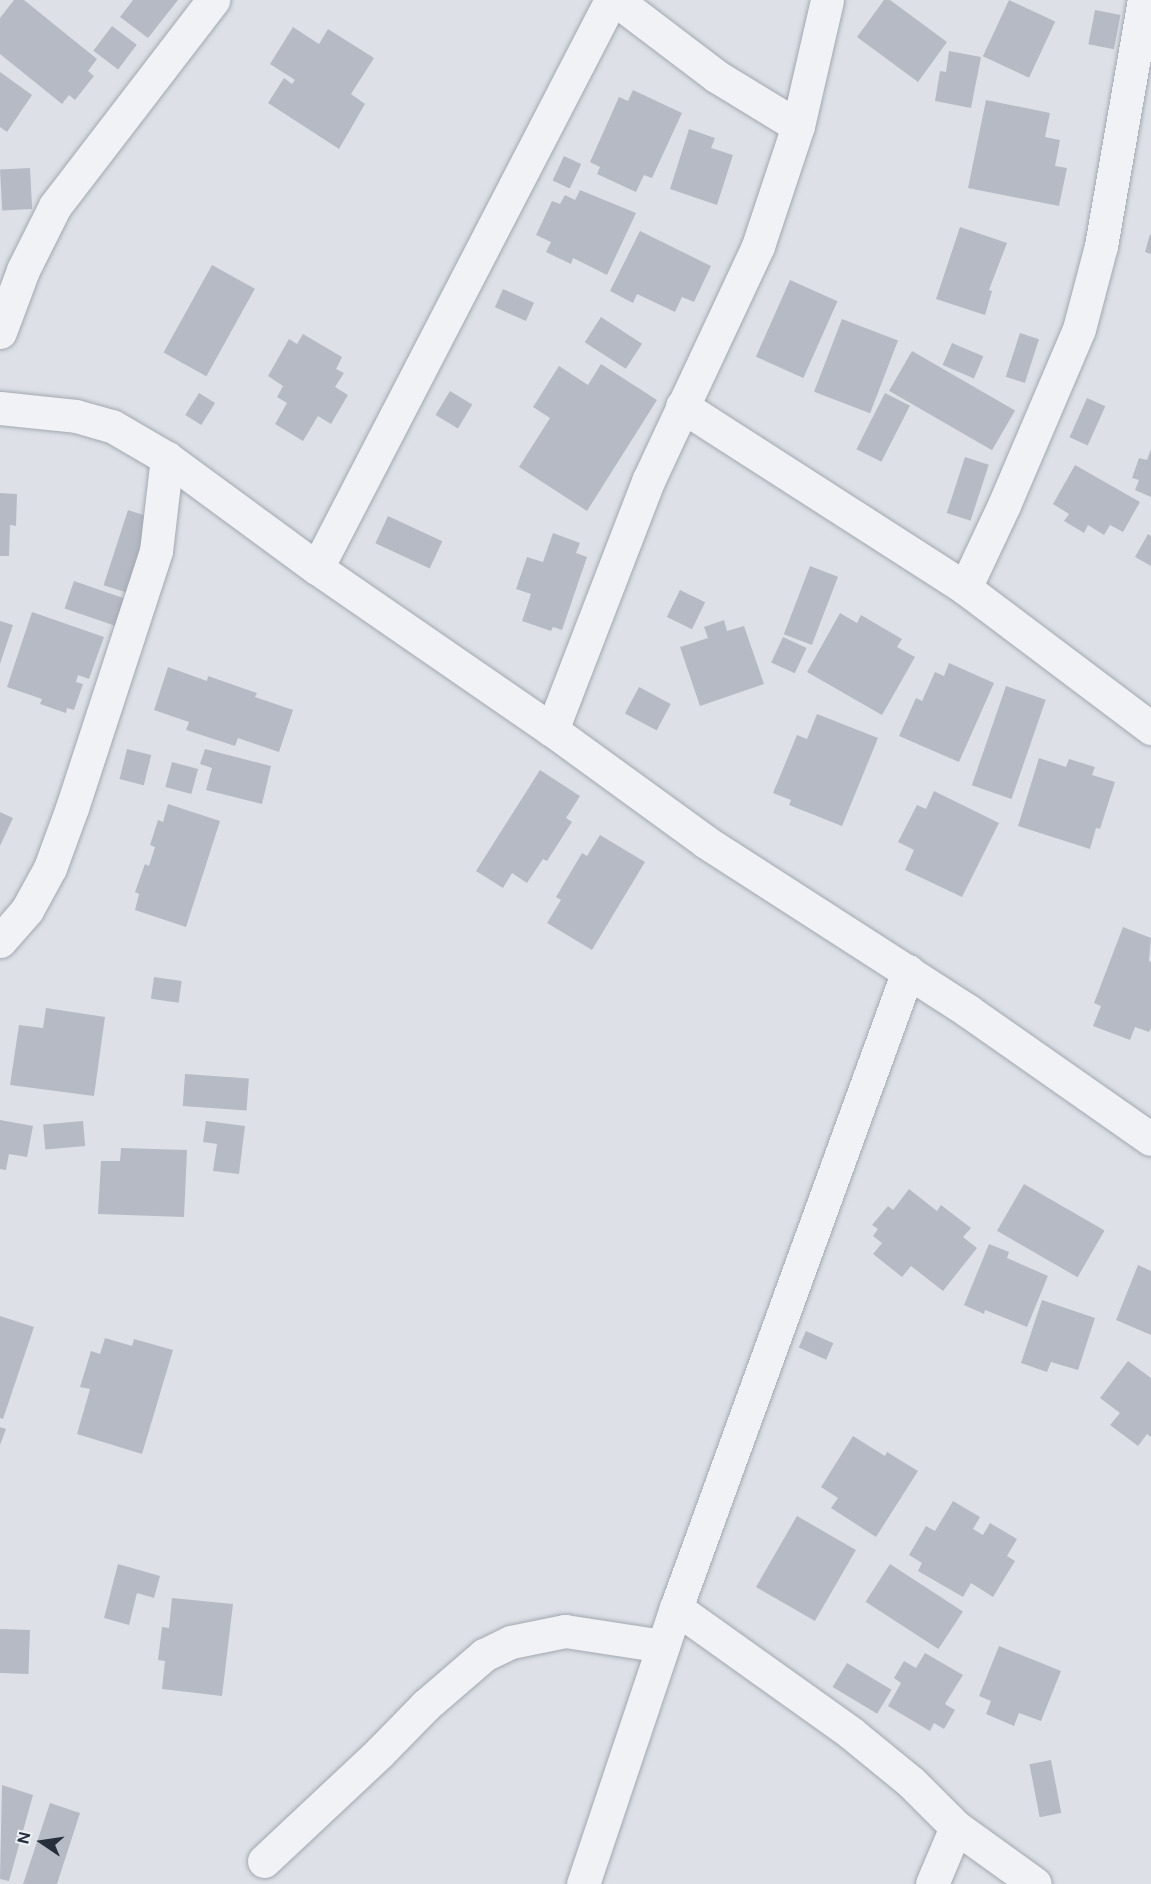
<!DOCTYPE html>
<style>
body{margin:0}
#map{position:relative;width:1151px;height:1884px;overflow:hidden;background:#dde1e7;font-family:"DM Sans",sans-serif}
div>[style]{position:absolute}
.building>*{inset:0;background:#b5bac4;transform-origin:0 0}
.roads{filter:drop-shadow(0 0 2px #a3a8b1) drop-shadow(0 0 2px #a3a8b1)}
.minor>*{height:33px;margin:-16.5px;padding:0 16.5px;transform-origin:16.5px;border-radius:16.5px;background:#f0f2f5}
span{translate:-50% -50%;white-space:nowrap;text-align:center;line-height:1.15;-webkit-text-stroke:4.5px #edf0f5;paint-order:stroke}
.north{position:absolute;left:12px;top:1812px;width:60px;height:60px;-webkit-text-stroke:4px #edf0f5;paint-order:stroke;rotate:283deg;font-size:16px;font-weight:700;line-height:24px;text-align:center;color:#272f3d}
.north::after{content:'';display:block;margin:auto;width:21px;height:27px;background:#272f3d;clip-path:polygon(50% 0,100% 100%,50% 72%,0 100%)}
</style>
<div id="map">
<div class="building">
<div style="clip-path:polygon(14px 0,24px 0,97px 59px,88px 71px,94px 76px,75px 100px,69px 95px,62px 104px,0 54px,0 18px)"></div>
<div style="clip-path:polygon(133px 0,178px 0,148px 38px,120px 17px)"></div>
<div style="clip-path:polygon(884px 0,890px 0,947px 42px,918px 82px,857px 37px)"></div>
<div style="left:1009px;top:0;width:51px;height:62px;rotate:25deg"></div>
<div style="left:1095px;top:10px;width:26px;height:35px;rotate:11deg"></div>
<div style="left:112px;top:26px;width:31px;height:31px;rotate:37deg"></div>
<div style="clip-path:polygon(293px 27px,319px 44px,328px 29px,374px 58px,351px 94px,365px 104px,339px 149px,268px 103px,284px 78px,292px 84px,295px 80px,270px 64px)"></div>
<div style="clip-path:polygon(949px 51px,981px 57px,971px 108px,935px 101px,940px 71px,946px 72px)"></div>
<div style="clip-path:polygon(0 72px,32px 95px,7px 132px,0 127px)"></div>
<div style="clip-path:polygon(633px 90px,682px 113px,652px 178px,644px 175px,636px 192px,597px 174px,600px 167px,590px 162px,619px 97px,628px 101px)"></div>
<div style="clip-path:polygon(986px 100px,1050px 113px,1045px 137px,1060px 140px,1055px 166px,1067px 168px,1059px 206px,968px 188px)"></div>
<div style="clip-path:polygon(689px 129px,715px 138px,711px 148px,733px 155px,717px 205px,670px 189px)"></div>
<div style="left:564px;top:156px;width:19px;height:27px;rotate:25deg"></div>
<div style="left:30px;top:168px;width:41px;height:30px;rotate:87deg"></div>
<div style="clip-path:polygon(580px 190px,636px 213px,607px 275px,573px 258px,571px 264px,546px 252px,551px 242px,536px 235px,552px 201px,560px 204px,565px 195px,575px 200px)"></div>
<div style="clip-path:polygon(960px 227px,1007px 243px,989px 290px,992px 291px,985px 315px,936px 299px)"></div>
<div style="clip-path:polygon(640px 231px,711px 266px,694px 302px,682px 297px,675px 312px,637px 294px,633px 303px,610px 291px)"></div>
<div style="clip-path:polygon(1150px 234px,1151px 235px,1151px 254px,1145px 252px)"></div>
<div style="left:212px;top:265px;width:49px;height:100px;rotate:29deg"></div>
<div style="left:790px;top:280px;width:52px;height:84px;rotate:24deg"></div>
<div style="left:503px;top:289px;width:34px;height:20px;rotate:24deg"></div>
<div style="left:601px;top:317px;width:49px;height:30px;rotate:33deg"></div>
<div style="left:842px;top:319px;width:60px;height:78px;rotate:21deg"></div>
<div style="left:1020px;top:333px;width:20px;height:46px;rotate:18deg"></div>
<div style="clip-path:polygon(303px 334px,342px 357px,336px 369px,344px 373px,335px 387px,348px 395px,331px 424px,318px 416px,303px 441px,275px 424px,287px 403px,277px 397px,283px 386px,268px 376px,289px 339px,297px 344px)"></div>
<div style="left:952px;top:343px;width:34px;height:24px;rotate:23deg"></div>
<div style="left:912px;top:351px;width:119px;height:46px;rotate:30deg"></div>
<div style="clip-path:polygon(601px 364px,657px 400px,587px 511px,519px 467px,550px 418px,533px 407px,559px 366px,588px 385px)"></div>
<div style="left:450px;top:391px;width:26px;height:28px;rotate:31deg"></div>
<div style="left:199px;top:393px;width:19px;height:26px;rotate:32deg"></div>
<div style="left:885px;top:393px;width:28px;height:63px;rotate:27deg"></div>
<div style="left:1087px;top:398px;width:20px;height:43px;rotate:24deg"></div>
<div style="clip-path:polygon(1151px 449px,1151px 497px,1135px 490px,1139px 480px,1132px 478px,1139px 458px,1147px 460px)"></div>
<div style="left:965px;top:457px;width:25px;height:59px;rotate:18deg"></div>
<div style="clip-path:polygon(1075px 465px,1140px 502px,1123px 532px,1110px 525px,1104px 535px,1088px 525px,1084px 533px,1064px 521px,1069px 514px,1053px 504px)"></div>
<div style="clip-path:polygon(0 493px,17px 494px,16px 526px,10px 525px,9px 556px,0 556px)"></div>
<div style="left:128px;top:510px;width:32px;height:79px;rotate:18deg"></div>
<div style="left:388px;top:516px;width:60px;height:30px;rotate:25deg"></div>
<div style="clip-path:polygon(553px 533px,580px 543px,576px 553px,587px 557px,562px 630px,553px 627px,551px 631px,522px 621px,531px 594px,516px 589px,527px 557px,543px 562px)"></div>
<div style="clip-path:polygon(1148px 534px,1151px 536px,1151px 566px,1135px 557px)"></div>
<div style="left:810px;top:566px;width:30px;height:73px;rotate:21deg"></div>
<div style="left:74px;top:581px;width:55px;height:29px;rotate:19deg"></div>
<div style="left:680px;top:590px;width:28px;height:30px;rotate:26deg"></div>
<div style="clip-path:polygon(32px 612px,104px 637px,89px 679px,78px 675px,76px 682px,83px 684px,74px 710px,67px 708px,66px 713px,40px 704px,42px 699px,7px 687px)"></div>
<div style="clip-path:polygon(840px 613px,857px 623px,861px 615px,902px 639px,897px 647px,915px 657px,882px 715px,807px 672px)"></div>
<div style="clip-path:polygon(724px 620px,727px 631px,744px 626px,764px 684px,700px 706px,680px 647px,708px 638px,704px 627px)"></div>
<div style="clip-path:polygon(0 621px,13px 625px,0 664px)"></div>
<div style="left:783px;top:637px;width:26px;height:28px;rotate:25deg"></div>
<div style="clip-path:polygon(949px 663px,994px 683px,959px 762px,899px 736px,916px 698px,922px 701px,935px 672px,944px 676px)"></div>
<div style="clip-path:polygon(168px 667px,207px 681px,208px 676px,257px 693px,255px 697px,293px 710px,279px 752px,238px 738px,235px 746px,186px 730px,189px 722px,154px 710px)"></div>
<div style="left:1006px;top:686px;width:42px;height:105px;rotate:19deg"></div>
<div style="left:639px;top:687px;width:36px;height:30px;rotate:28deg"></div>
<div style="clip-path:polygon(817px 714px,878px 738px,842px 826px,789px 805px,791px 800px,773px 793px,797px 735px,807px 739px)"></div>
<div style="left:127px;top:749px;width:25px;height:31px;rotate:14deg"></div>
<div style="clip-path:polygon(205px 749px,271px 766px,262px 804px,206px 790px,212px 768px,200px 764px)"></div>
<div style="clip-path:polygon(1039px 758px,1066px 767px,1069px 759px,1095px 767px,1092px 775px,1115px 782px,1100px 829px,1096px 828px,1090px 849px,1018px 826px)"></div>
<div style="left:172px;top:762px;width:27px;height:26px;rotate:15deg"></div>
<div style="clip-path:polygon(540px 770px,580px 796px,566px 818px,572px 822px,547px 861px,543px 859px,527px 883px,512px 873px,503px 888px,476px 871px)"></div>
<div style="clip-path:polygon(934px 791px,999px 823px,962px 897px,905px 870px,914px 850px,898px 842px,917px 805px,926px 809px)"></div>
<div style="clip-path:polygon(168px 804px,220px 821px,186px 927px,135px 910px,139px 894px,135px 892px,145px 864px,149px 866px,155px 847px,150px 845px,158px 820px,163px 822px)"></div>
<div style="clip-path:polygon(0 812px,13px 818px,0 846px)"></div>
<div style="clip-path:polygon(600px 835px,645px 862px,592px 950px,547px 923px,561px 900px,556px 897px,582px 853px,587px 856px)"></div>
<div style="clip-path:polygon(1123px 927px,1151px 938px,1149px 961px,1151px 962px,1151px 1028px,1149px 1032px,1135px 1027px,1130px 1040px,1093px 1026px,1101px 1006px,1094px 1003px)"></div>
<div style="left:154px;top:977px;width:28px;height:22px;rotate:8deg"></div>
<div style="clip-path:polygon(46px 1008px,105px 1017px,94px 1096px,10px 1085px,19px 1025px,43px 1028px)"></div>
<div style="left:185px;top:1074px;width:64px;height:32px;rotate:4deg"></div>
<div style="clip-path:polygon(0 1120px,33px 1126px,27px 1157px,9px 1154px,6px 1170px,0 1169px)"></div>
<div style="left:83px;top:1121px;width:25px;height:40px;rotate:85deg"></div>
<div style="clip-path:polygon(206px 1121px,245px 1126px,239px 1174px,213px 1171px,217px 1144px,203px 1142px)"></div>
<div style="clip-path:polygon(121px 1148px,187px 1150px,184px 1217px,98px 1214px,101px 1161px,120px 1161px)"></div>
<div style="left:1024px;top:1184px;width:93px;height:54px;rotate:30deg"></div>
<div style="clip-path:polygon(909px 1189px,937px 1211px,941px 1205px,971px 1228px,963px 1237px,977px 1248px,943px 1291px,911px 1266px,902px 1277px,873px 1254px,882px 1243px,873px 1236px,878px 1229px,872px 1225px,888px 1206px,893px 1210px)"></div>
<div style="clip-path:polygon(989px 1244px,1009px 1252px,1007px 1258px,1048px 1276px,1027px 1327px,985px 1310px,984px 1314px,964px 1305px)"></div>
<div style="clip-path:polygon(1138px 1265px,1151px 1271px,1151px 1335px,1116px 1320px)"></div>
<div style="clip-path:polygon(1042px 1300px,1095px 1318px,1078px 1370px,1051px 1362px,1047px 1372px,1021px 1363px)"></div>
<div style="clip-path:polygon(0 1316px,34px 1327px,3px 1419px,0 1418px)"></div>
<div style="left:806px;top:1331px;width:30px;height:18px;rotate:24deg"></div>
<div style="clip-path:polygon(105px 1338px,132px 1346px,134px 1339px,173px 1350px,142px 1454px,77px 1434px,90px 1389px,80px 1387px,91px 1351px,100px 1354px)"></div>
<div style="clip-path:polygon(1128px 1361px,1151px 1378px,1151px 1437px,1147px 1434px,1138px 1446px,1110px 1425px,1120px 1413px,1100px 1398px)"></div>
<div style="clip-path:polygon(0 1427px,6px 1429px,0 1445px)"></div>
<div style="clip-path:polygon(853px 1436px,885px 1456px,887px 1452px,918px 1471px,876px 1537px,831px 1508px,838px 1498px,821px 1487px)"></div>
<div style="clip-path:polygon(953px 1501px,980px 1517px,973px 1529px,983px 1535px,990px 1523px,1017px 1539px,1007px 1556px,1015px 1561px,993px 1597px,971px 1583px,963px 1597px,918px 1571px,922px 1563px,909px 1555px,926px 1526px,935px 1531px)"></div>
<div style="left:797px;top:1516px;width:68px;height:82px;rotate:30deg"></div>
<div style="clip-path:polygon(118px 1564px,160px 1576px,154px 1598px,137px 1593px,129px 1625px,104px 1618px)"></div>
<div style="left:890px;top:1564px;width:87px;height:45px;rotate:33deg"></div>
<div style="clip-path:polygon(172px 1598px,233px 1604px,222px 1696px,162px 1689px,165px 1661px,158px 1660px,162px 1627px,169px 1628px)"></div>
<div style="left:0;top:1629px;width:30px;height:44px;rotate:2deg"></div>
<div style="clip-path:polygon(999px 1646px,1061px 1671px,1041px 1721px,1019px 1713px,1014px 1726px,986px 1714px,991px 1701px,979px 1696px)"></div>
<div style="clip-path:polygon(925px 1653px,963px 1675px,945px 1704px,955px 1710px,944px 1729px,934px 1723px,930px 1731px,888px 1706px,901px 1683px,894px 1678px,904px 1661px,916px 1668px)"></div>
<div style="left:847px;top:1663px;width:52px;height:28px;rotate:31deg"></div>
<div style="left:1051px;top:1760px;width:54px;height:22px;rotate:79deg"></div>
<div style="clip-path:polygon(2px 1785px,33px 1795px,9px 1881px,0 1879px)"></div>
<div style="clip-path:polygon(50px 1803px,80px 1813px,57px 1884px,23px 1884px)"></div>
</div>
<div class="roads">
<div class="minor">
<div style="left:616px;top:0;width:126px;rotate:37.2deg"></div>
<div style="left:716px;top:76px;width:96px;rotate:31.4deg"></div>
<div style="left:0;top:332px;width:66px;rotate:-69.6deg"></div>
<div style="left:23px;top:270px;width:72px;rotate:-63.4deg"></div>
<div style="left:55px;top:206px;width:260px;rotate:-52.5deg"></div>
<div style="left:682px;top:406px;width:336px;rotate:32.7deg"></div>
<div style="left:965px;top:588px;width:92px;rotate:-64.8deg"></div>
<div style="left:1004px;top:505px;width:191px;rotate:-66.9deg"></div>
<div style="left:1079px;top:329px;width:86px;rotate:-75.2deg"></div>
<div style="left:1101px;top:246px;width:250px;rotate:-80.1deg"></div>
<div style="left:0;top:408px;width:76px;rotate:6deg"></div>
<div style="left:76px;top:416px;width:37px;rotate:16deg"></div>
<div style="left:112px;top:426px;width:64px;rotate:30.2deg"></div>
<div style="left:167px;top:458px;width:186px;rotate:36.3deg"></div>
<div style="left:317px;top:568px;width:285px;rotate:34.6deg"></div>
<div style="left:552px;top:730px;width:190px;rotate:36deg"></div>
<div style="left:706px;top:842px;width:312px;rotate:32.8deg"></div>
<div style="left:968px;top:1011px;width:223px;rotate:35deg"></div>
<div style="left:317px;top:568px;width:640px;rotate:-62.63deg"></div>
<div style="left:965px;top:588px;width:233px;rotate:37deg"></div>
<div style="left:552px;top:730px;width:269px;rotate:-68.9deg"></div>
<div style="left:649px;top:479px;width:257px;rotate:-64.9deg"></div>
<div style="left:758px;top:246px;width:126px;rotate:-71.6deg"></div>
<div style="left:798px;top:126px;width:129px;rotate:-77deg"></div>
<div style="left:0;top:941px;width:41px;rotate:-48.9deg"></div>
<div style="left:27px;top:910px;width:48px;rotate:-61.3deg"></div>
<div style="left:50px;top:868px;width:64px;rotate:-69.9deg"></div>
<div style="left:72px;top:808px;width:270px;rotate:-71.9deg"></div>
<div style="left:156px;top:551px;width:94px;rotate:-83.3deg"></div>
<div style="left:676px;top:1608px;width:215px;rotate:35.5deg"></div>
<div style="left:851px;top:1733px;width:77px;rotate:39.2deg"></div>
<div style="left:911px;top:1782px;width:64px;rotate:45deg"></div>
<div style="left:956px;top:1827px;width:97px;rotate:35.8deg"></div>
<div style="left:264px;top:1861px;width:159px;rotate:-43.2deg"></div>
<div style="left:380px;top:1752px;width:66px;rotate:-45.6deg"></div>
<div style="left:426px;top:1705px;width:77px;rotate:-40.8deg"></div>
<div style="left:484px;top:1655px;width:30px;rotate:-26deg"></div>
<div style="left:511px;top:1642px;width:55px;rotate:-11.5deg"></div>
<div style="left:565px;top:1631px;width:99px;rotate:8.7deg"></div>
<div style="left:583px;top:1884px;width:291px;rotate:-71.4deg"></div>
<div style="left:676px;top:1608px;width:678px;rotate:-69.99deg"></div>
<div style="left:932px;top:1884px;width:62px;rotate:-67.2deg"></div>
</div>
</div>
<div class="north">N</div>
</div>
